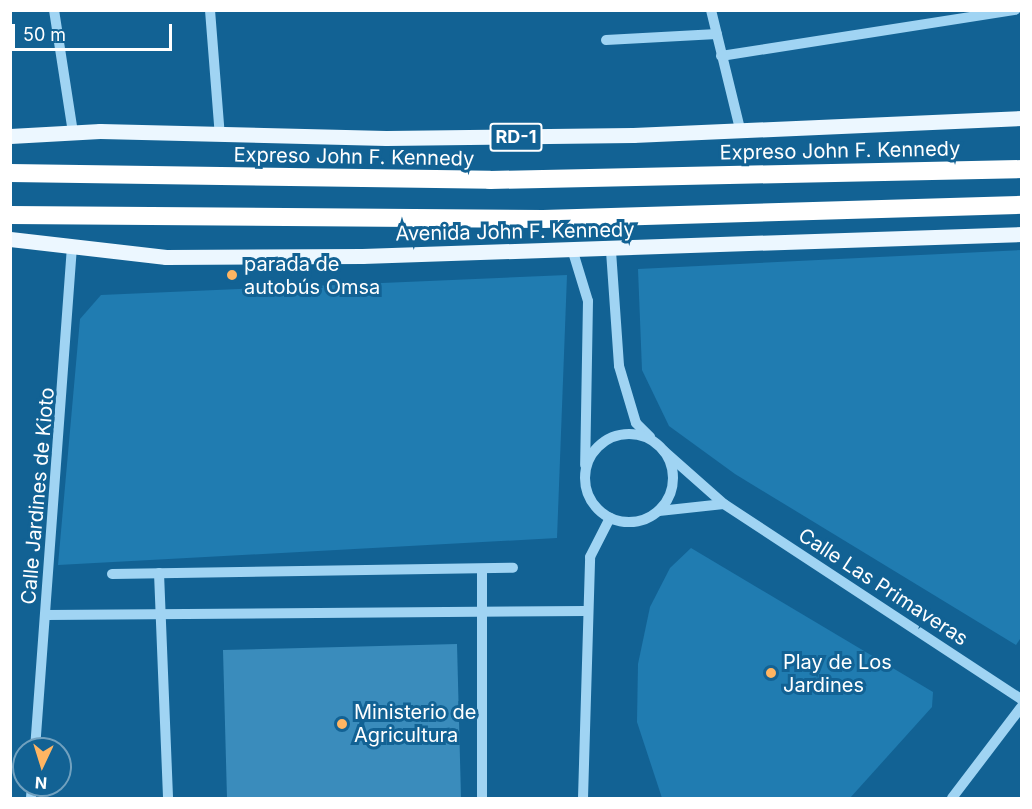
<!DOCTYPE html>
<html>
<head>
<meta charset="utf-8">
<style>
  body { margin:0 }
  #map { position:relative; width:1032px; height:809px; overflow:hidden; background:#126294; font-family:Inter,sans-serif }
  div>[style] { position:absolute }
  .green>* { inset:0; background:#207cb1 }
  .building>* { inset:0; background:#3a8cbc }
  .minor>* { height:10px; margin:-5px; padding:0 5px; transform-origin:5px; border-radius:5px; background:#a0d4f3 }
  .minor>.ring { margin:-5px; padding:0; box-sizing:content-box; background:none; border:10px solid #a0d4f3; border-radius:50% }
  .major>* { height:15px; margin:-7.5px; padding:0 7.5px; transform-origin:7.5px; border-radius:7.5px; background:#ecf7ff }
  .highway>* { height:18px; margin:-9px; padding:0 9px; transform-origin:9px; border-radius:9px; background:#fff }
  .dots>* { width:16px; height:16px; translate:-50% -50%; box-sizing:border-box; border:3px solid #126294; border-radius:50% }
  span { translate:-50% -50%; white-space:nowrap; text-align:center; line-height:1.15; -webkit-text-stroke:6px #126294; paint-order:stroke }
  .shield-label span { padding:2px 4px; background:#126294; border:2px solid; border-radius:4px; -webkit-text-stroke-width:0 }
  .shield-label { font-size:18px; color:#fff; font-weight:700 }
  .street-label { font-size:20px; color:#fff }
  .poi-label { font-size:20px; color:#fff }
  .left { translate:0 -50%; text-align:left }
  .frame { position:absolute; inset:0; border:12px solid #fff; pointer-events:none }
  .north { position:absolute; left:12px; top:737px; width:60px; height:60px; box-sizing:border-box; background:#126294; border:2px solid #71a1bf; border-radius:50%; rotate:184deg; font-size:16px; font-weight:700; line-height:24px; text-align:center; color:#fff }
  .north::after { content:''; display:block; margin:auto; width:21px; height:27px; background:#ffb562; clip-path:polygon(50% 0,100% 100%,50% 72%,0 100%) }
  .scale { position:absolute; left:12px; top:24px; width:160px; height:27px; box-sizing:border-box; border:3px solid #fff; border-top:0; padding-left:8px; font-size:18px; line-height:21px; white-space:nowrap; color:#fff; -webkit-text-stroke:4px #126294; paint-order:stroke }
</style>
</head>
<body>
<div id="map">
  <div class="green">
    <div style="clip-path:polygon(1021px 250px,1022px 636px,1016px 645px,735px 474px,669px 426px,642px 370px,638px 269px)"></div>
    <div style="clip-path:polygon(567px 275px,557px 538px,58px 565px,80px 319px,101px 295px)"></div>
    <div style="clip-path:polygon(691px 548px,933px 692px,932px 707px,850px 798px,662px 798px,637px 722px,638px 664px,650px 607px,670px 568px)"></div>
  </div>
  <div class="building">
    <div style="clip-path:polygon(457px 644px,461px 798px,227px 798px,223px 650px)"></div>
  </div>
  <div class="minor">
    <div style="left:54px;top:10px;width:124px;rotate:81.2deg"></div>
    <div style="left:210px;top:10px;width:126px;rotate:85.5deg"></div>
    <div style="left:711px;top:10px;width:122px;rotate:76.3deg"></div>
    <div style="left:606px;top:40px;width:111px;rotate:-3.1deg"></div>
    <div style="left:721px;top:56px;width:298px;rotate:-8.9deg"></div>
    <div style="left:611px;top:251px;width:115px;rotate:86deg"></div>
    <div style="left:619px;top:366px;width:59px;rotate:73.4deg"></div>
    <div style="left:636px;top:423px;width:20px;rotate:45deg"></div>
    <div style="left:573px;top:252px;width:51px;rotate:73deg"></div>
    <div style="left:588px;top:301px;width:164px;rotate:91deg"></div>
    <div class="ring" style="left:585px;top:434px;width:78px;height:78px"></div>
    <div style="left:664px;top:451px;width:80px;rotate:41.5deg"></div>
    <div style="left:724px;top:504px;width:357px;rotate:33.3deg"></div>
    <div style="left:659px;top:511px;width:65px;rotate:-6.1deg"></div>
    <div style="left:482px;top:569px;width:229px;rotate:90deg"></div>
    <div style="left:159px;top:573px;width:225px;rotate:87.7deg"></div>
    <div style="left:112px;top:574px;width:401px;rotate:-0.9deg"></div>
    <div style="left:46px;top:615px;width:540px;rotate:-0.42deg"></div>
    <div style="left:35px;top:749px;width:504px;rotate:-85.79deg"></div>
    <div style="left:31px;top:798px;width:13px;rotate:-86deg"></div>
    <div style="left:583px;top:798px;width:241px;rotate:-88.3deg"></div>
    <div style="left:590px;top:557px;width:44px;rotate:-62.9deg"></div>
    <div style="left:952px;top:798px;width:116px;rotate:-52.7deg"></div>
  </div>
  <div class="major">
    <div style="left:10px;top:136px;width:90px;rotate:-3.2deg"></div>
    <div style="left:100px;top:131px;width:286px;rotate:1.4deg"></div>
    <div style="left:386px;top:138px;width:247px;rotate:-0.7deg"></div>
    <div style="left:633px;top:135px;width:389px;rotate:-2.5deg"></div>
    <div style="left:10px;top:239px;width:157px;rotate:6.6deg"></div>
    <div style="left:166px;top:257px;width:196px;rotate:-0.3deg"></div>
    <div style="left:362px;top:256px;width:660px;rotate:-1.91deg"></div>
  </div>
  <div class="highway">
    <div style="left:10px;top:173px;width:480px;rotate:0.8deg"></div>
    <div style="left:490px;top:180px;width:532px;rotate:-1.18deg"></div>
    <div style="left:10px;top:215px;width:533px;rotate:0.43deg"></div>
    <div style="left:543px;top:219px;width:479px;rotate:-1.7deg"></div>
  </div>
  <div class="dots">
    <div style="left:232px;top:275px;background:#ffb562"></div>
    <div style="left:771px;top:673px;background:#ffb562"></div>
    <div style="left:342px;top:724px;background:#ffb562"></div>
  </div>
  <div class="shield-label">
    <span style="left:516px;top:137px">RD-1</span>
  </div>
  <div class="street-label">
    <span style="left:840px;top:151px;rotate:-1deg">Expreso John F. Kennedy</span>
    <span style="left:354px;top:157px;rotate:1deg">Expreso John F. Kennedy</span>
    <span style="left:515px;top:232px;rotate:-1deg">Avenida John F. Kennedy</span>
    <span style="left:38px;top:496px;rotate:-85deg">Calle Jardines de Kioto</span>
    <span style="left:883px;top:587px;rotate:33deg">Calle Las Primaveras</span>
  </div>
  <div class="poi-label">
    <span class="left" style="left:244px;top:276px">parada de<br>autobús Omsa</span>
    <span class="left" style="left:783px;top:674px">Play de Los<br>Jardines</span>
    <span class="left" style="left:354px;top:724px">Ministerio de<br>Agricultura</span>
  </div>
  <div class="frame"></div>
  <div class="north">N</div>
  <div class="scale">50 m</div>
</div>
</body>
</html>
